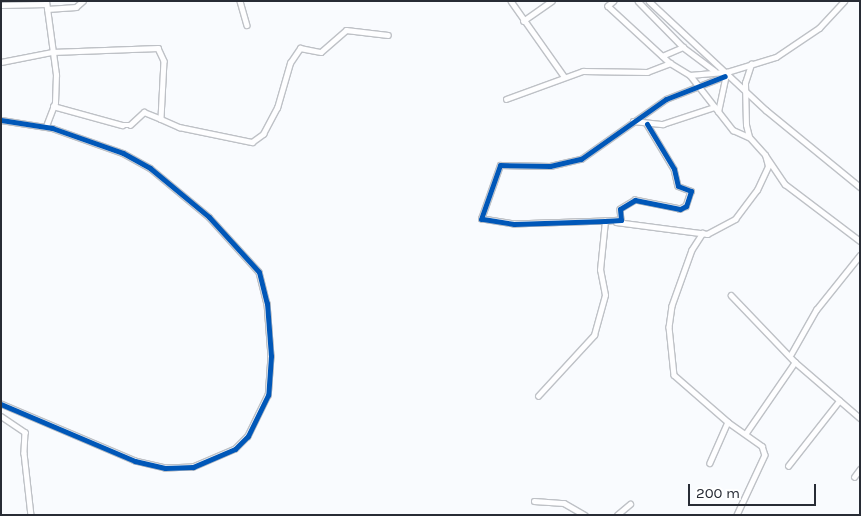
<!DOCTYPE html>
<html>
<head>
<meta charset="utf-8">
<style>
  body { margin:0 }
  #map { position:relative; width:861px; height:516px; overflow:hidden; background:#f9fbfe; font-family:Karla,sans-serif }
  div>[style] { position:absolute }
  .roads { filter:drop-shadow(1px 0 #bec1c6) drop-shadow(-1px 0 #bec1c6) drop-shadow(0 1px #bec1c6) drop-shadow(0 -1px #bec1c6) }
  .minor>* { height:4.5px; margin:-2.25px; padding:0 2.25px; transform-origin:2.25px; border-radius:2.25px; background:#fefeff }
  .cycleway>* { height:5px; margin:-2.5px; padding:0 2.5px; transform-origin:2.5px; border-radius:2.5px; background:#0057b8 }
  span { translate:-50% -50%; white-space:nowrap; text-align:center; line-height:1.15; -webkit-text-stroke:4px #fff; paint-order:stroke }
  .frame { position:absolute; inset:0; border:2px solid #282c35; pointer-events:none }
  .scale { position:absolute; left:688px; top:484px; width:128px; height:22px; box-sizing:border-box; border:2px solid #282c35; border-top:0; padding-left:6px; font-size:15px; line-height:18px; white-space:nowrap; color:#282c35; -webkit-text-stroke:4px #fff; paint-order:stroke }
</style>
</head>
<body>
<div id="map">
  <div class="roads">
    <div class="minor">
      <div style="left:240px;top:1px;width:25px;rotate:74deg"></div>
      <div style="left:511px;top:1px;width:92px;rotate:54.8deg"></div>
      <div style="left:614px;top:1px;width:8px;rotate:140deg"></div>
      <div style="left:608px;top:6px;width:84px;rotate:42.6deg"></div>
      <div style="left:670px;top:63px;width:23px;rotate:31deg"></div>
      <div style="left:690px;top:75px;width:70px;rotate:52deg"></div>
      <div style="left:733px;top:130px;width:17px;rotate:24deg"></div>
      <div style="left:638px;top:1px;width:64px;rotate:45.6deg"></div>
      <div style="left:683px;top:47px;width:40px;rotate:37deg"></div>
      <div style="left:649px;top:1px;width:160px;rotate:43deg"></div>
      <div style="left:766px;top:110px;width:122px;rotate:39.3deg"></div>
      <div style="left:1px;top:5px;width:45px;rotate:-1.3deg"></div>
      <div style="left:47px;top:9px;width:29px;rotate:-4deg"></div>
      <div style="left:76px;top:7px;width:9px;rotate:-41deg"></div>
      <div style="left:523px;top:21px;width:35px;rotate:-35deg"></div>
      <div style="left:662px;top:56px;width:23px;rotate:-23deg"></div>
      <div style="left:1px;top:62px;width:52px;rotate:-11.1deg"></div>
      <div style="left:52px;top:52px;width:106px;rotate:-2.2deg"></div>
      <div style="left:158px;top:48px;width:14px;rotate:65deg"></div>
      <div style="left:164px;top:61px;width:58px;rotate:93deg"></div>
      <div style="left:161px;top:119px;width:20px;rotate:24deg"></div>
      <div style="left:179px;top:127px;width:75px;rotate:11.6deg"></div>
      <div style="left:252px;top:142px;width:14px;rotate:-36deg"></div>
      <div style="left:263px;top:134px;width:30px;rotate:-62deg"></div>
      <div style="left:277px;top:108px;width:47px;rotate:-73.9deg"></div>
      <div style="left:290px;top:63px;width:18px;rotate:-56deg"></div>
      <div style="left:300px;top:48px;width:21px;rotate:11deg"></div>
      <div style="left:321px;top:52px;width:33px;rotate:-41deg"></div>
      <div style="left:346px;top:30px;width:42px;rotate:6.8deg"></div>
      <div style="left:690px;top:75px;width:37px;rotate:-5deg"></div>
      <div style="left:727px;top:72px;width:51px;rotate:-17deg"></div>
      <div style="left:776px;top:57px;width:52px;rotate:-34deg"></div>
      <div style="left:819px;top:28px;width:37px;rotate:-47deg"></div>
      <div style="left:506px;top:99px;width:82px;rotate:-20deg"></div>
      <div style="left:583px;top:71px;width:64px;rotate:0.9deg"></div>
      <div style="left:647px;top:72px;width:25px;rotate:-21deg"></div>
      <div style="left:53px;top:106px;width:72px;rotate:15.4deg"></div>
      <div style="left:122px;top:125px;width:8px"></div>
      <div style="left:130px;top:125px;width:19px;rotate:-43deg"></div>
      <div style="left:144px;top:112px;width:18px;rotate:22deg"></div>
      <div style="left:718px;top:112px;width:39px;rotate:-78deg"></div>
      <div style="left:1px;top:120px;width:52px;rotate:8.9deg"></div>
      <div style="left:52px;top:128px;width:75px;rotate:19.4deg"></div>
      <div style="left:123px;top:153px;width:31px;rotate:29deg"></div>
      <div style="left:150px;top:168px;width:77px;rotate:39.7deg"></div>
      <div style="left:209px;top:217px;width:74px;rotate:47.7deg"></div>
      <div style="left:259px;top:272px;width:32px;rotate:76deg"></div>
      <div style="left:267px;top:303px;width:53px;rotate:85.7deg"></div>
      <div style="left:271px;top:356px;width:39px;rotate:94deg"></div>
      <div style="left:268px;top:395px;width:46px;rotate:116deg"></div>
      <div style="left:248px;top:436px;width:18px;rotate:135deg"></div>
      <div style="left:235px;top:449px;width:46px;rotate:156.8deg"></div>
      <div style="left:193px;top:467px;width:28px;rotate:178deg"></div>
      <div style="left:165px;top:468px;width:31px;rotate:-167deg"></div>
      <div style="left:135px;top:461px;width:146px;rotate:-157deg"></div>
      <div style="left:633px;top:121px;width:30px;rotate:6deg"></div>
      <div style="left:663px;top:124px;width:54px;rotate:-18.4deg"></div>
      <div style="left:647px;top:124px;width:52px;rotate:59deg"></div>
      <div style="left:674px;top:169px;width:17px;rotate:77deg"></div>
      <div style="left:678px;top:186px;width:14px;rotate:21deg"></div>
      <div style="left:691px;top:191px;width:16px;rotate:108deg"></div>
      <div style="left:686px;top:206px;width:7px;rotate:153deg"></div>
      <div style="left:680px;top:209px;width:46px;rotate:-168.7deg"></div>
      <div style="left:635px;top:200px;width:17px;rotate:149deg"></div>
      <div style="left:620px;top:209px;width:11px;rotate:85deg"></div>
      <div style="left:621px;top:220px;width:16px;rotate:176deg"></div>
      <div style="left:605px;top:221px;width:91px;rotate:178.1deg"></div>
      <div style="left:514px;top:224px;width:33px;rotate:-171deg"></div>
      <div style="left:481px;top:219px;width:57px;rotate:-70.6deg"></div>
      <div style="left:500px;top:165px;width:50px;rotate:1.1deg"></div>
      <div style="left:550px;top:166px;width:32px;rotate:-13deg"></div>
      <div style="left:581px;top:159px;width:104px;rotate:-35.2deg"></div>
      <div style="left:666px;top:99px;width:63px;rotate:-21.3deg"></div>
      <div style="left:46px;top:126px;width:25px;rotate:-69deg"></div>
      <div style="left:55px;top:103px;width:28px;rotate:-88deg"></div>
      <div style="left:56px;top:75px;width:75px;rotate:-97.7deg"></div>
      <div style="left:766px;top:156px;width:34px;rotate:56deg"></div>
      <div style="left:785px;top:184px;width:94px;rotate:37.2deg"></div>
      <div style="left:616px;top:222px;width:92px;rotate:7.5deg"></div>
      <div style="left:707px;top:234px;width:32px;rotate:-28deg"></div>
      <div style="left:735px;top:219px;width:36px;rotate:-53deg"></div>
      <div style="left:757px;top:190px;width:26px;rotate:-65deg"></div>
      <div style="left:768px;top:166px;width:11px;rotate:-105deg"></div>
      <div style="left:765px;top:155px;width:24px;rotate:-132deg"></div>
      <div style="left:749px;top:137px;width:12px;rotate:-104deg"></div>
      <div style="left:746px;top:125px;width:42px;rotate:-91.4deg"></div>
      <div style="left:745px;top:83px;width:20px;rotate:-72deg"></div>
      <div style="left:703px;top:233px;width:20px;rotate:123deg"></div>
      <div style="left:692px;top:250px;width:59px;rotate:109.7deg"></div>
      <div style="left:672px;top:306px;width:21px;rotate:98deg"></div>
      <div style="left:669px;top:327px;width:48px;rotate:84.1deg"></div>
      <div style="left:674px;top:375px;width:72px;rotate:41deg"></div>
      <div style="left:728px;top:422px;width:45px;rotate:113.7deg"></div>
      <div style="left:731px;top:295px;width:93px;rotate:46.3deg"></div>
      <div style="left:795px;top:362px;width:86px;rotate:40.7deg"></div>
      <div style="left:791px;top:354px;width:51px;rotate:-60.4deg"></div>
      <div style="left:816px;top:310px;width:70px;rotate:-51.3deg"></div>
      <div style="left:538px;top:396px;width:83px;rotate:-47.4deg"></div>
      <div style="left:594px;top:335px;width:41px;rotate:-74.6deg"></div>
      <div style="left:605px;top:295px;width:25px;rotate:-101deg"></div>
      <div style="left:600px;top:270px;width:49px;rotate:-84.2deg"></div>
      <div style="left:1px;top:416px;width:29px;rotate:34deg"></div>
      <div style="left:25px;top:432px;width:21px;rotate:93deg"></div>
      <div style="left:24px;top:453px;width:62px;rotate:83.6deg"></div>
      <div style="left:728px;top:422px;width:42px;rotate:35.2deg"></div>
      <div style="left:762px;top:446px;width:9px;rotate:72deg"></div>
      <div style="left:765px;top:455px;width:66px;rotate:115deg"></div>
      <div style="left:746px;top:433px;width:86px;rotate:-55.4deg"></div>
      <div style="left:788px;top:466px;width:83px;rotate:-51.9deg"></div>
      <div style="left:854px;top:477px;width:10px;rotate:-53deg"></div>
      <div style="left:534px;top:501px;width:30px;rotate:4deg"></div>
      <div style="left:564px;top:503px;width:24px;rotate:30deg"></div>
      <div style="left:617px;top:515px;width:17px;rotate:-40deg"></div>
    </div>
  </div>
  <div class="cycleway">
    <div style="left:1px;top:120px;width:52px;rotate:8.9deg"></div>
    <div style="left:52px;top:128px;width:75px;rotate:19.4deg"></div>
    <div style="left:123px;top:153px;width:31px;rotate:29deg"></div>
    <div style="left:150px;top:168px;width:77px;rotate:39.7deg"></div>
    <div style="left:209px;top:217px;width:74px;rotate:47.7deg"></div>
    <div style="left:259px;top:272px;width:32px;rotate:76deg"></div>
    <div style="left:267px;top:303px;width:53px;rotate:85.7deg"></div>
    <div style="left:271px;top:356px;width:39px;rotate:94deg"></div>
    <div style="left:268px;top:395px;width:46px;rotate:116deg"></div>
    <div style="left:248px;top:436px;width:18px;rotate:135deg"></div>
    <div style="left:235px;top:449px;width:46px;rotate:156.8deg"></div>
    <div style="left:193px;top:467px;width:28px;rotate:178deg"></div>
    <div style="left:165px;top:468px;width:31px;rotate:-167deg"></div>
    <div style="left:135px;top:461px;width:146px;rotate:-157deg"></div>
    <div style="left:647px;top:124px;width:52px;rotate:59deg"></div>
    <div style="left:674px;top:169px;width:17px;rotate:77deg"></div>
    <div style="left:678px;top:186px;width:14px;rotate:21deg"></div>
    <div style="left:691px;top:191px;width:16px;rotate:108deg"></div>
    <div style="left:686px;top:206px;width:7px;rotate:153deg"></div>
    <div style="left:680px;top:209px;width:46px;rotate:-168.7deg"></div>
    <div style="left:635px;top:200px;width:17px;rotate:149deg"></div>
    <div style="left:620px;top:209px;width:11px;rotate:85deg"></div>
    <div style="left:621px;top:220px;width:16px;rotate:176deg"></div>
    <div style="left:605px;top:221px;width:91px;rotate:178.1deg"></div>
    <div style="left:514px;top:224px;width:33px;rotate:-171deg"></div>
    <div style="left:481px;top:219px;width:57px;rotate:-70.6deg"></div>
    <div style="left:500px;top:165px;width:50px;rotate:1.1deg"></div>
    <div style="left:550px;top:166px;width:32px;rotate:-13deg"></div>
    <div style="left:581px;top:159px;width:104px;rotate:-35.2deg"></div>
    <div style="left:666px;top:99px;width:63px;rotate:-21.3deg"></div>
  </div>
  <div class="frame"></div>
  <div class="scale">200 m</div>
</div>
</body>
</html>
